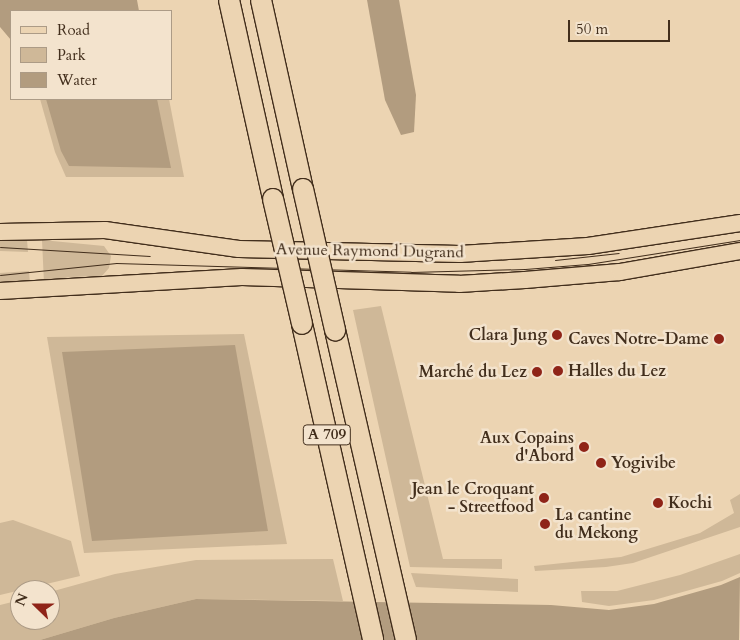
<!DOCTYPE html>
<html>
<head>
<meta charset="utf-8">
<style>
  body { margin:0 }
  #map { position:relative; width:740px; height:640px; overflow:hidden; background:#ecd4b2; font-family:Cardo,serif }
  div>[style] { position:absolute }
  .green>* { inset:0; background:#cfb898 }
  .water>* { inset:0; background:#b29c7f }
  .roads { filter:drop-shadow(1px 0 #422e1c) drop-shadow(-1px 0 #422e1c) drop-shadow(0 1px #422e1c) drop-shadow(0 -1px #422e1c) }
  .primary>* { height:16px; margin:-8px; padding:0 8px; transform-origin:8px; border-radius:8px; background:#ecd4b2 }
  .motorway>* { height:20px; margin:-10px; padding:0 10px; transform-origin:10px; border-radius:10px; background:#ecd4b2 }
  .tram>* { height:1px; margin:-0.5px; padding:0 0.5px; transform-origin:0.5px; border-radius:0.5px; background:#422e1c }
  .bridges { filter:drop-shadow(1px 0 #422e1c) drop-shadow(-1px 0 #422e1c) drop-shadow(0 1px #422e1c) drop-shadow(0 -1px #422e1c) }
  .motorway-bridge>* { height:20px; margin:-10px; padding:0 10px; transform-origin:10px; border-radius:10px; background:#ecd4b2 }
  .dots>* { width:14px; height:14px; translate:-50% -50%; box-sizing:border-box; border:2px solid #f3e3cd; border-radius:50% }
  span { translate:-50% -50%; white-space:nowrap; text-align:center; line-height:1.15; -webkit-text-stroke:5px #f3e3cd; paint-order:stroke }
  .shield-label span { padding:1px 4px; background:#f3e3cd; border:1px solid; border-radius:4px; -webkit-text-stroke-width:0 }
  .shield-label { font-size:15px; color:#422e1c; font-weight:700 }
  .street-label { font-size:16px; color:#422e1c }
  .poi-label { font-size:16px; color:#422e1c; font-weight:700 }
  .right { translate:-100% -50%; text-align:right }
  .left { translate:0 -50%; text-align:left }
  .legend { position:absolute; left:10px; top:10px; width:162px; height:90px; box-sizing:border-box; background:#f3e3cd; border:1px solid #ac9b86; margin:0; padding:6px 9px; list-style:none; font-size:15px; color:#422e1c }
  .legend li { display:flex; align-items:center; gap:10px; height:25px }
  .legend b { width:25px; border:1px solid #ac9b86 }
  .north { position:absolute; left:10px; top:580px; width:50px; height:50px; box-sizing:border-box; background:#f3e3cd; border:1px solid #ac9b86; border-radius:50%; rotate:292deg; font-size:14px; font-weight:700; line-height:20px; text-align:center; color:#422e1c }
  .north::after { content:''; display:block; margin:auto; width:18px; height:22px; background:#8f2418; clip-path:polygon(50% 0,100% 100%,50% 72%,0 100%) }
  .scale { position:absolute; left:568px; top:20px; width:102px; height:22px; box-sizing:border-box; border:2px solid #422e1c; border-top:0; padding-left:6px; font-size:15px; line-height:18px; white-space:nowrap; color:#422e1c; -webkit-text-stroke:4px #f3e3cd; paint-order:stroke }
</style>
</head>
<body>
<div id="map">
  <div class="green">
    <div style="clip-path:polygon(40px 99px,169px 99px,184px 177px,66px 177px,55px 152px)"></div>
    <div style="clip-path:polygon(27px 240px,28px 252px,0 251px,0 241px)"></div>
    <div style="clip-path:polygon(42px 240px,104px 246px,111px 256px,109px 268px,102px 276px,69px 277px,44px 283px)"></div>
    <div style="clip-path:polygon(29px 271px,30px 284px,0 285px,0 273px)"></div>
    <div style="clip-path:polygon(381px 306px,443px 559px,502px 559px,502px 569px,410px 567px,353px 310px)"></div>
    <div style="clip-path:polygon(244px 334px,287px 544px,84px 553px,47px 337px)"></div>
    <div style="clip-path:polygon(740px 494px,740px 527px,633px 563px,606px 567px,535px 571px,534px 566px,621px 557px,700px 533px,734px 513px,730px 500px)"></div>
    <div style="clip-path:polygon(13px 520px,71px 541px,80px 576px,0 595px,0 523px)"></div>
    <div style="clip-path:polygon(740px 554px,740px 573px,722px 581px,654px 600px,609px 606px,582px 602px,581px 591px,617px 591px,680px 575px)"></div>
    <div style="clip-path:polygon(333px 559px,343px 601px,196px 599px,114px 618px,40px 640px,0 640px,0 605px,20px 600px,20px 620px,50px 620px,50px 592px,115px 574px,196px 560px)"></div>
    <div style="clip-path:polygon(411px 573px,518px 579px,518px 592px,416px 587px)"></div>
  </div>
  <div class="water">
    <div style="clip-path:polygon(0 0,137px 0,139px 11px,11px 11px,11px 40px,0 27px)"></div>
    <div style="clip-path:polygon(367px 0,399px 0,416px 95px,414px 132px,401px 135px,385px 100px)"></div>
    <div style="clip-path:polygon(46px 99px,157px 99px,171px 168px,69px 166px,61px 151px)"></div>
    <div style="clip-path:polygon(235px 345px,268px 531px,92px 541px,62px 352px)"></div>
    <div style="clip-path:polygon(740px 577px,739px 640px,40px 640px,114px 618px,196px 599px,551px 605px,609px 610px,654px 604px,721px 585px)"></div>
  </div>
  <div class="roads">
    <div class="primary">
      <div style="left:0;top:232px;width:105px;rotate:-1.1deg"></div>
      <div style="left:105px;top:230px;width:135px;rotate:8.1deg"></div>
      <div style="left:239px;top:249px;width:221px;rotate:1.3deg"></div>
      <div style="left:460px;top:254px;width:128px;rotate:-3.6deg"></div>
      <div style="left:588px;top:246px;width:154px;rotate:-8.6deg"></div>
      <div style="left:0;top:291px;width:242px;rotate:-3.3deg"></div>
      <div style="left:242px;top:277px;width:217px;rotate:1.8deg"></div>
      <div style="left:459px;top:284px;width:66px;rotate:-3.5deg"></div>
      <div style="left:525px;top:280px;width:95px;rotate:-4.8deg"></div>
      <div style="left:620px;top:272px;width:122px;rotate:-9.9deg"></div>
    </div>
    <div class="motorway">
      <div style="left:229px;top:0;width:204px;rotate:77.5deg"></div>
      <div style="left:261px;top:0;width:194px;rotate:77.5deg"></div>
      <div style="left:302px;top:324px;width:324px;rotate:77.3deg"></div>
      <div style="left:335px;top:330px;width:318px;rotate:77.1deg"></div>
    </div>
  </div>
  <div class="tram">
    <div style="left:0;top:247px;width:150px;rotate:3.4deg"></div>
    <div style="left:555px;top:260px;width:64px;rotate:-6.2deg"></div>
    <div style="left:0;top:275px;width:117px;rotate:-5.9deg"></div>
    <div style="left:116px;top:263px;width:295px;rotate:1.7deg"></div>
    <div style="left:411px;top:272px;width:114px;rotate:-1.5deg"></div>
    <div style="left:525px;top:269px;width:63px;rotate:-4.5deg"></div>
    <div style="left:588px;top:264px;width:154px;rotate:-9deg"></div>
  </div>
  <div class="bridges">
    <div class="motorway-bridge">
      <div style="left:303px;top:189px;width:145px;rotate:77.2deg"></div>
      <div style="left:273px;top:199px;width:128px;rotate:76.9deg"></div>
    </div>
  </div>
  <div class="dots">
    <div style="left:557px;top:335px;background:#8f2418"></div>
    <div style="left:719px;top:339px;background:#8f2418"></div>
    <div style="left:558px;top:371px;background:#8f2418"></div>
    <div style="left:537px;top:372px;background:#8f2418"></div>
    <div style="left:584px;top:447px;background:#8f2418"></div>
    <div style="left:601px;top:463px;background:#8f2418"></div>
    <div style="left:544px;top:498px;background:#8f2418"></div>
    <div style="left:658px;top:503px;background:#8f2418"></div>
    <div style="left:545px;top:524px;background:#8f2418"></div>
  </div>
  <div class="shield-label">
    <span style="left:327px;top:435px">A 709</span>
  </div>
  <div class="street-label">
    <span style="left:370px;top:251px;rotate:1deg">Avenue Raymond Dugrand</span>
  </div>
  <div class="poi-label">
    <span class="right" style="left:547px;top:335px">Clara Jung</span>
    <span class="right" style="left:709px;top:339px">Caves Notre-Dame</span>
    <span class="left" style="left:568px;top:371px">Halles du Lez</span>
    <span class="right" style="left:527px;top:372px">Marché du Lez</span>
    <span class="right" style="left:574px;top:447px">Aux Copains<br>d'Abord</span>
    <span class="left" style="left:611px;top:463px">Yogivibe</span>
    <span class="right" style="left:534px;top:498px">Jean le Croquant<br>- Streetfood</span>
    <span class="left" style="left:668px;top:503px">Kochi</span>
    <span class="left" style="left:555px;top:524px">La cantine<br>du Mekong</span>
  </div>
  <ul class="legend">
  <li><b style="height:6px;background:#ecd4b2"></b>Road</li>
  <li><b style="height:14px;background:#cfb898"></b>Park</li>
  <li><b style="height:14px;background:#b29c7f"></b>Water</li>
  </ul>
  <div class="north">N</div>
  <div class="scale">50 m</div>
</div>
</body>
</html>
